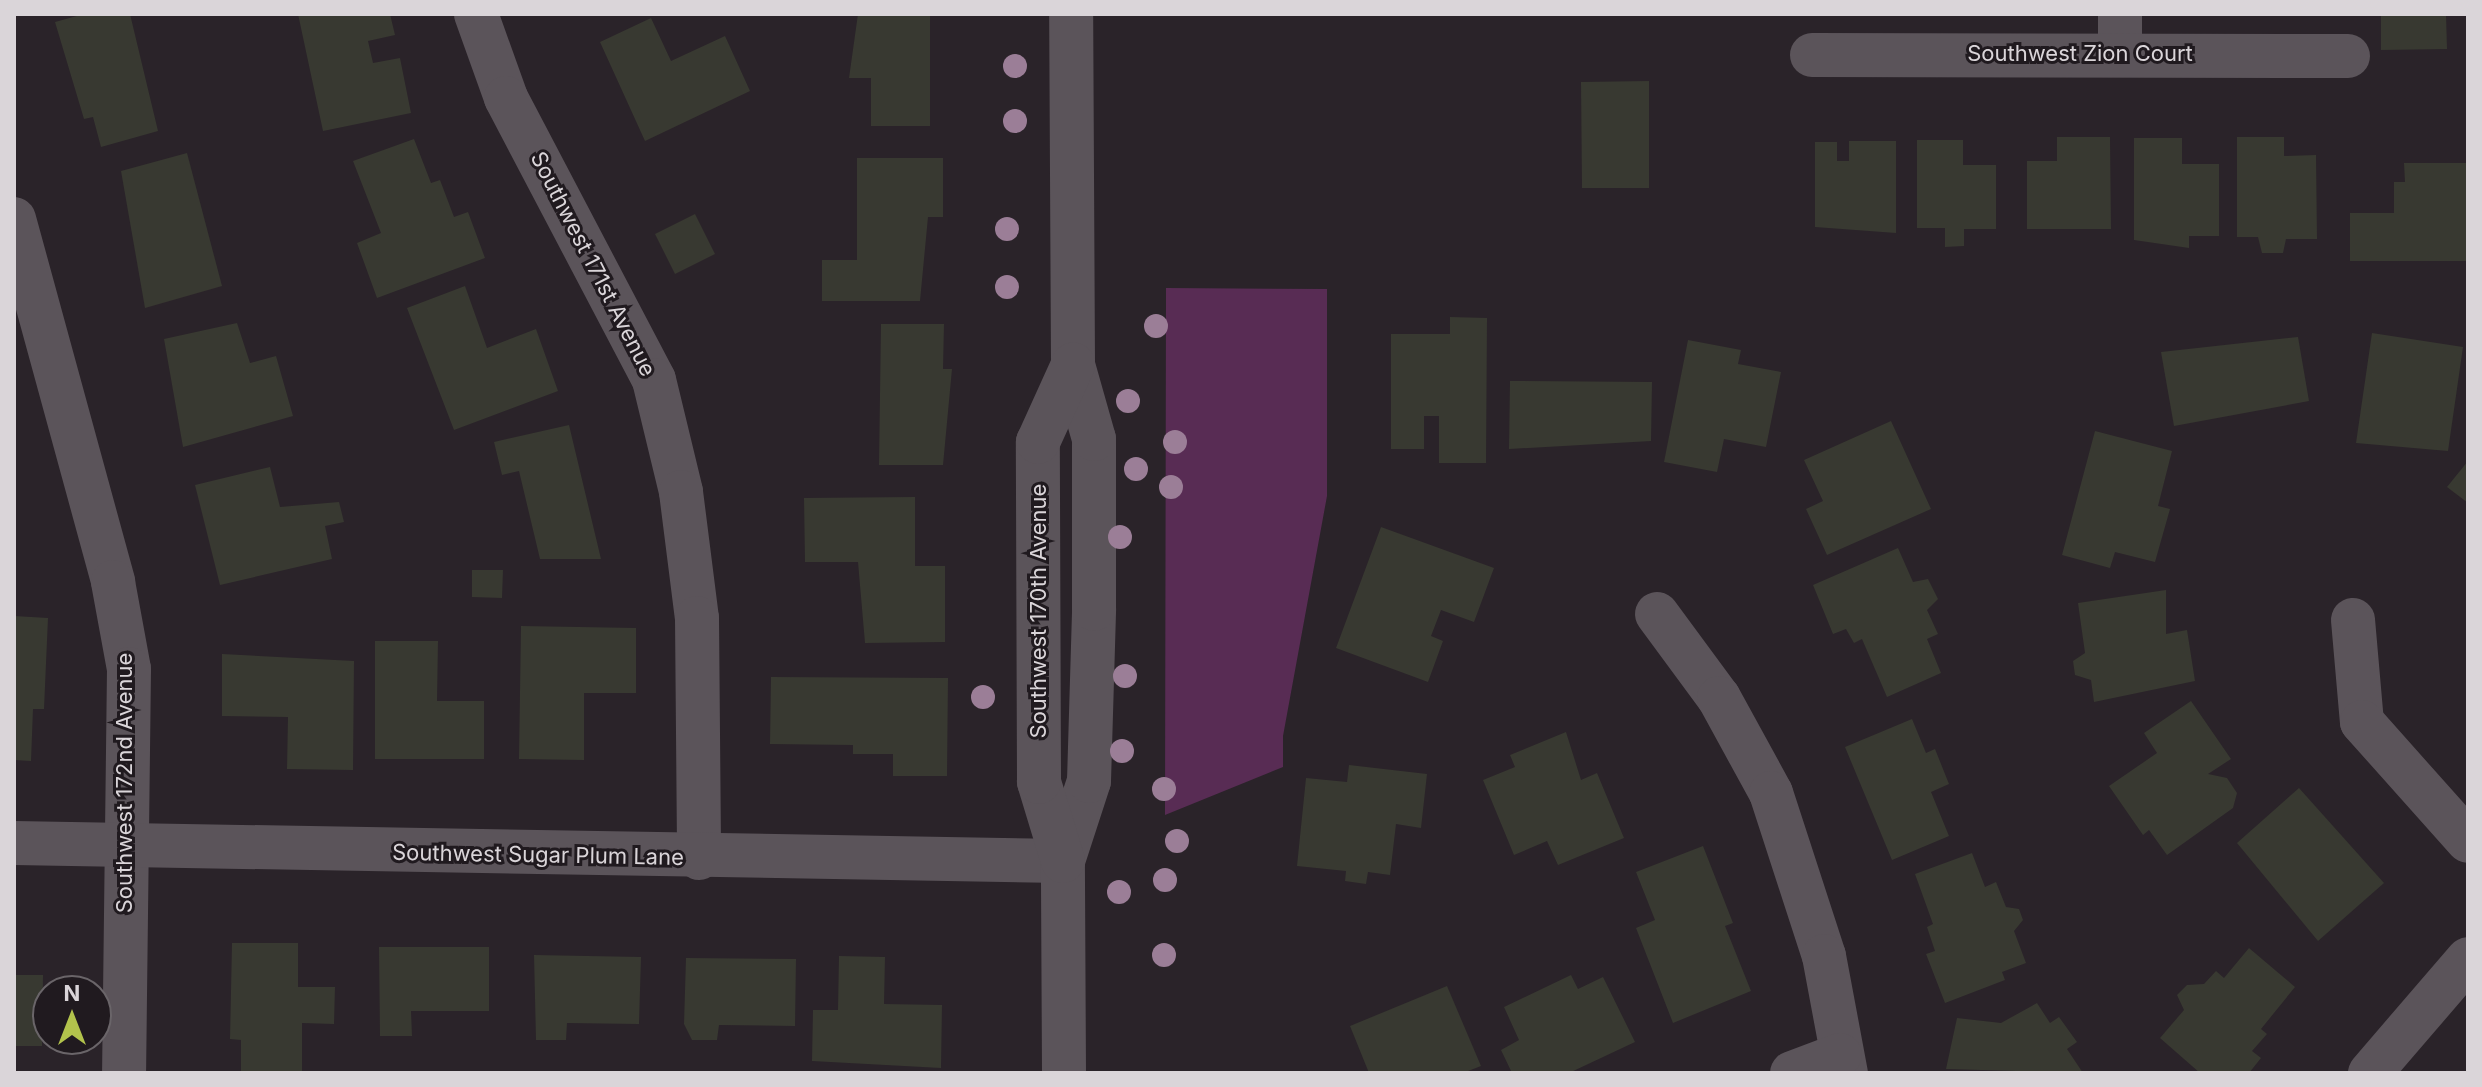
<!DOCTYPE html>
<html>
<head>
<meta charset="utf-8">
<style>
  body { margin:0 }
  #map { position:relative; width:2482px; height:1087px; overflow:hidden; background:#2a2329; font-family:Inter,sans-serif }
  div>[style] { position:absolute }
  .green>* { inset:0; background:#582c54 }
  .building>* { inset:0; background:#383931 }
  .minor>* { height:44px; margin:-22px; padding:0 22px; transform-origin:22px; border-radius:22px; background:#5b545a }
  .secondary>* { height:44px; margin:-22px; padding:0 22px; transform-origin:22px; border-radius:22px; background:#5b545a }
  .trees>* { width:24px; height:24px; margin:-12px; border-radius:50%; background:#9b7e97 }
  span { translate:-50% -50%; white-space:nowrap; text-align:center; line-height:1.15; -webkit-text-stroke:6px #201a1f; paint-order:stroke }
  .street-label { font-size:22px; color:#dad5d9 }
  .frame { position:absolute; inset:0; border:16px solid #dad5d9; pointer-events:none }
  .north { position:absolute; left:32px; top:975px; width:80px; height:80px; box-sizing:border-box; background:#201a1f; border:2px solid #6a6569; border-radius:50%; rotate:0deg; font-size:22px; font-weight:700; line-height:32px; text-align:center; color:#dad5d9 }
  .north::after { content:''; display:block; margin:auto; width:28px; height:36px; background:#b2c34c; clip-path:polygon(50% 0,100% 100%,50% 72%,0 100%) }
</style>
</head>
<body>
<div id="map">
  <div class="green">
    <div style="clip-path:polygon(1166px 288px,1327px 289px,1327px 496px,1283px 736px,1283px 767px,1165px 815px)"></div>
  </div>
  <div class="building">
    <div style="clip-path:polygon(84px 14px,130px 14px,158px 131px,101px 147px,93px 117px,84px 119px,55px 22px)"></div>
    <div style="clip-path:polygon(298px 14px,390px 14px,395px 35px,368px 41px,373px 63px,400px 58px,411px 113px,323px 131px)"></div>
    <div style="clip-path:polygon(858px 14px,930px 14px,930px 126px,871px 126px,871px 78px,849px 78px)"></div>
    <div style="clip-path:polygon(2381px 14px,2446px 14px,2447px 49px,2381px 50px)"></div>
    <div style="clip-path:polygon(651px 18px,671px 61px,725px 36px,750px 91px,645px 141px,600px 42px)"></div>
    <div style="clip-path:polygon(1649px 81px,1649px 188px,1582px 188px,1581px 82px)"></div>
    <div style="clip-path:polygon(2057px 137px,2110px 137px,2111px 229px,2027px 229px,2027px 161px,2057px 161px)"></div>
    <div style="clip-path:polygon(2237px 137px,2284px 137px,2284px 156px,2316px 155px,2317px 239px,2286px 239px,2283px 253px,2262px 253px,2258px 237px,2237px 237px)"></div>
    <div style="clip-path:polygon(2134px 138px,2182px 138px,2182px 164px,2219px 164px,2219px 236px,2189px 236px,2189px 248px,2134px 240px)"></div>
    <div style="clip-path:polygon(414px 139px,431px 183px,440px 180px,454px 217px,468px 212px,485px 258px,377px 298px,357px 243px,381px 233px,353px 161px)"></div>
    <div style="clip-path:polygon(1917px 140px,1963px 140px,1963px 165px,1996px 165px,1996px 229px,1964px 229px,1964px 246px,1945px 247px,1945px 228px,1917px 228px)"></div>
    <div style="clip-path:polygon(1849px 141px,1896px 141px,1896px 233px,1815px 227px,1815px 142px,1837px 142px,1837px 161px,1849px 161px)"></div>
    <div style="clip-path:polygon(187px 153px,222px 286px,145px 308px,121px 171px)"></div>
    <div style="clip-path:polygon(857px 158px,943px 158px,943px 217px,928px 217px,920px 301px,822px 301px,822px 260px,857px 260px)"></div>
    <div style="clip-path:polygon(2404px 163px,2468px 163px,2468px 261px,2350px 261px,2350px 213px,2394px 213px,2394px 182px,2405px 182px)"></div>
    <div style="clip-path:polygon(695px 214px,715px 254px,675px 274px,655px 234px)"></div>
    <div style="clip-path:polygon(465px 286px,487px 348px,536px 329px,558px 391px,454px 430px,407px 308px)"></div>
    <div style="clip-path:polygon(1450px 317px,1487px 318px,1486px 463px,1439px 463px,1439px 416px,1424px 416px,1424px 449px,1391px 449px,1391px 334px,1450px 334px)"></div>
    <div style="clip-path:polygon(237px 323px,250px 363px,276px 356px,293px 416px,183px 447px,164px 339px)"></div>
    <div style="clip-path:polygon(881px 324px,944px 324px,943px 369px,952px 369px,943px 465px,879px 465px)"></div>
    <div style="clip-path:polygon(2372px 333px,2463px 347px,2448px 451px,2356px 443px)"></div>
    <div style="clip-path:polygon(2298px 337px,2309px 401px,2174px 426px,2161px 352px)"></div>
    <div style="clip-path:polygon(1688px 340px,1741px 350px,1738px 364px,1781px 372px,1766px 447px,1724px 439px,1717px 472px,1664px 462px)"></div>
    <div style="clip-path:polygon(1510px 381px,1652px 382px,1651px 441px,1509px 449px)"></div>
    <div style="clip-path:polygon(1891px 421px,1931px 509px,1827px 555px,1806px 509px,1823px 501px,1804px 460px)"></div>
    <div style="clip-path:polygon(569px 425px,601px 559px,540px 559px,519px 471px,502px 475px,494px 442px)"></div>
    <div style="clip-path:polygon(2095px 431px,2172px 451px,2158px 506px,2170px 509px,2155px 562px,2115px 552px,2110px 568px,2062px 555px)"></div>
    <div style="clip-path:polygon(2468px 461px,2468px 503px,2447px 487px)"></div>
    <div style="clip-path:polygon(270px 467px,280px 507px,339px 502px,344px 522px,325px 526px,332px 559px,220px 585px,195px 485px)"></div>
    <div style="clip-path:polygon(915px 497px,915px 566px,945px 566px,945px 642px,865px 643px,858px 562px,805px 562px,804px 498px)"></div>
    <div style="clip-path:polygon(1381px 527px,1494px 568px,1474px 622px,1441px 610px,1431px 636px,1443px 641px,1428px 682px,1336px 648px)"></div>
    <div style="clip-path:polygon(1898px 548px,1913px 582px,1928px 579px,1938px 599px,1927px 610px,1938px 634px,1927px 639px,1941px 673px,1887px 697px,1862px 639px,1854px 643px,1846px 629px,1833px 634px,1813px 585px)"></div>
    <div style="clip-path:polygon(472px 570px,503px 570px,502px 598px,472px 597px)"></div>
    <div style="clip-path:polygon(2166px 590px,2166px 634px,2187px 630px,2195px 681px,2094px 702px,2091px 680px,2075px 675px,2073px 661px,2085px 653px,2078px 603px)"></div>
    <div style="clip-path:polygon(14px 616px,48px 618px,44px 709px,33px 709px,31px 761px,14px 760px)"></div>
    <div style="clip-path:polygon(521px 626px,636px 628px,636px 693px,584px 693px,584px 760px,519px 759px)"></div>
    <div style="clip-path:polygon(375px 641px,438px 641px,437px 701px,484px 701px,484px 759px,375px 759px)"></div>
    <div style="clip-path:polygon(222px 654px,354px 661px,353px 770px,287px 769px,288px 717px,222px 716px)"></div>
    <div style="clip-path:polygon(771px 677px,948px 678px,947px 776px,893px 776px,893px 754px,853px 754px,853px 745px,770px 744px)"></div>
    <div style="clip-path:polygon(2191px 701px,2231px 759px,2208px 774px,2227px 778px,2237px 793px,2233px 808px,2167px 855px,2149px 830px,2143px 835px,2109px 786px,2157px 753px,2144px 733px)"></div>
    <div style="clip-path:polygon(1912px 719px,1926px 753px,1935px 749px,1949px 784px,1931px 792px,1949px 836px,1892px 860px,1845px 747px)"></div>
    <div style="clip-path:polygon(1566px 732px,1581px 780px,1597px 773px,1624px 838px,1558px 865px,1547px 841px,1514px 855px,1483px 780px,1515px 767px,1510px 755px)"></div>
    <div style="clip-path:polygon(1349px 765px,1427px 774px,1421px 828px,1396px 824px,1390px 875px,1368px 872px,1366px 884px,1345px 881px,1346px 871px,1297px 866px,1306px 778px,1347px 782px)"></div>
    <div style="clip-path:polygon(2299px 788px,2384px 883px,2318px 941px,2237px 843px)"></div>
    <div style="clip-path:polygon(1703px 846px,1733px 923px,1725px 926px,1751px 991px,1673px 1023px,1636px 928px,1655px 920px,1636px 872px)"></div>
    <div style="clip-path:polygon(1972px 853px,1985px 887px,1996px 882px,2006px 907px,2019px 909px,2023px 920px,2014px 931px,2026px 963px,2002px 972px,2005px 980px,1945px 1003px,1926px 954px,1935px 951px,1927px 927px,1933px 924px,1915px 874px)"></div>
    <div style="clip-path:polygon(232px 943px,298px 943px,298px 987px,335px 987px,334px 1024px,302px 1023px,302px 1073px,241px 1073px,241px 1040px,230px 1039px)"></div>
    <div style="clip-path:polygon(379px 947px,489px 947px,489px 1011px,411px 1011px,412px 1036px,380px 1036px)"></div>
    <div style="clip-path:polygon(2249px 948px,2295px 987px,2261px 1029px,2267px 1034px,2252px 1051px,2261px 1058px,2249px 1073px,2200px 1073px,2160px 1038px,2184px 1010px,2177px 995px,2187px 985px,2204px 984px,2216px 971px,2224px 978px)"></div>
    <div style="clip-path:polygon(534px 955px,641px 957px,639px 1024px,567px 1023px,566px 1040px,536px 1040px)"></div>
    <div style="clip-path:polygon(839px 956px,885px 957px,884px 1004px,942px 1005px,941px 1068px,812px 1061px,813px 1010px,838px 1010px)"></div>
    <div style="clip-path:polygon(686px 958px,796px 959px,795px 1026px,719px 1025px,717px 1040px,692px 1040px,684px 1024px)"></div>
    <div style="clip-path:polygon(14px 975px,43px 975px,42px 1046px,14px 1046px)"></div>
    <div style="clip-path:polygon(1571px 975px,1578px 989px,1603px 977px,1635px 1042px,1569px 1073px,1512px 1073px,1501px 1050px,1519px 1040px,1504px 1007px)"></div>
    <div style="clip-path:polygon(1447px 986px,1481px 1066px,1463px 1073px,1369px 1073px,1350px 1026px)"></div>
    <div style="clip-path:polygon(2037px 1003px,2050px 1023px,2059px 1017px,2077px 1042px,2067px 1049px,2083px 1073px,1946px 1069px,1957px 1018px,2001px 1023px)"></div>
  </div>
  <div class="minor">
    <div style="left:476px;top:14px;width:89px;rotate:70.3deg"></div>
    <div style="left:506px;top:98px;width:318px;rotate:62.3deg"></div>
    <div style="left:654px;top:380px;width:115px;rotate:76.4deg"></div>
    <div style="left:681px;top:492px;width:127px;rotate:82.8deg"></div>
    <div style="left:697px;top:618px;width:240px;rotate:89.5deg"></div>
    <div style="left:2120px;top:14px;width:40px;rotate:90deg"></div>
    <div style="left:1812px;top:55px;width:536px;rotate:0.11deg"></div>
    <div style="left:14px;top:219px;width:376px;rotate:74.7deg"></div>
    <div style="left:113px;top:582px;width:88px;rotate:79.6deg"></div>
    <div style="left:129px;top:669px;width:404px;rotate:90.7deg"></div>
    <div style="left:1657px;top:614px;width:104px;rotate:53.6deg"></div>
    <div style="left:1719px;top:698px;width:108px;rotate:61.3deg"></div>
    <div style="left:1771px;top:793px;width:171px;rotate:72deg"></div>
    <div style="left:1824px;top:956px;width:119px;rotate:79.4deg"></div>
    <div style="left:2353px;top:620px;width:102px;rotate:85deg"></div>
    <div style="left:2362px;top:722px;width:159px;rotate:48.3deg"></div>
    <div style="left:14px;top:843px;width:1049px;rotate:0.98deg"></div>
    <div style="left:1792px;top:1073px;width:51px;rotate:-20.6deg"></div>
    <div style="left:2370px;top:1073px;width:150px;rotate:-49.3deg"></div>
  </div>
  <div class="secondary">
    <div style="left:1063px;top:861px;width:84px;rotate:-72deg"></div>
    <div style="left:1089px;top:781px;width:172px;rotate:-88.3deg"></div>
    <div style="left:1094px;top:609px;width:170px;rotate:-90deg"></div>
    <div style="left:1094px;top:439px;width:77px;rotate:-105.8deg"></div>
    <div style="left:1073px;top:365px;width:351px;rotate:-90.3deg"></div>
    <div style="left:1064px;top:1073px;width:212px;rotate:-90.3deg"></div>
    <div style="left:1063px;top:861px;width:83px;rotate:-106.9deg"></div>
    <div style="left:1039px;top:782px;width:340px;rotate:-90.2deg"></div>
    <div style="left:1038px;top:442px;width:85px;rotate:-65.6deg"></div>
  </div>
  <div class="trees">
    <div style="left:1015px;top:66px"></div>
    <div style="left:1015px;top:121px"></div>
    <div style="left:1007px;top:229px"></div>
    <div style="left:1007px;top:287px"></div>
    <div style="left:1156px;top:326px"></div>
    <div style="left:1128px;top:401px"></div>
    <div style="left:1175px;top:442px"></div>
    <div style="left:1136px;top:469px"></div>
    <div style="left:1171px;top:487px"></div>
    <div style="left:1120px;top:537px"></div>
    <div style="left:1125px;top:676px"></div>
    <div style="left:983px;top:697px"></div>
    <div style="left:1122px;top:751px"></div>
    <div style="left:1164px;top:789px"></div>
    <div style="left:1177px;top:841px"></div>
    <div style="left:1165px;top:880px"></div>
    <div style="left:1119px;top:892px"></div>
    <div style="left:1164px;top:955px"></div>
  </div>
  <div class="street-label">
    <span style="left:2080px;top:54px">Southwest Zion Court</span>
    <span style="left:593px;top:264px;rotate:63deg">Southwest 171st Avenue</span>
    <span style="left:1039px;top:611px;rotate:-90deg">Southwest 170th Avenue</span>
    <span style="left:125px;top:783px;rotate:-90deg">Southwest 172nd Avenue</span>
    <span style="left:538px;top:855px;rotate:1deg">Southwest Sugar Plum Lane</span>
  </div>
  <div class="frame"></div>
  <div class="north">N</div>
</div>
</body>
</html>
